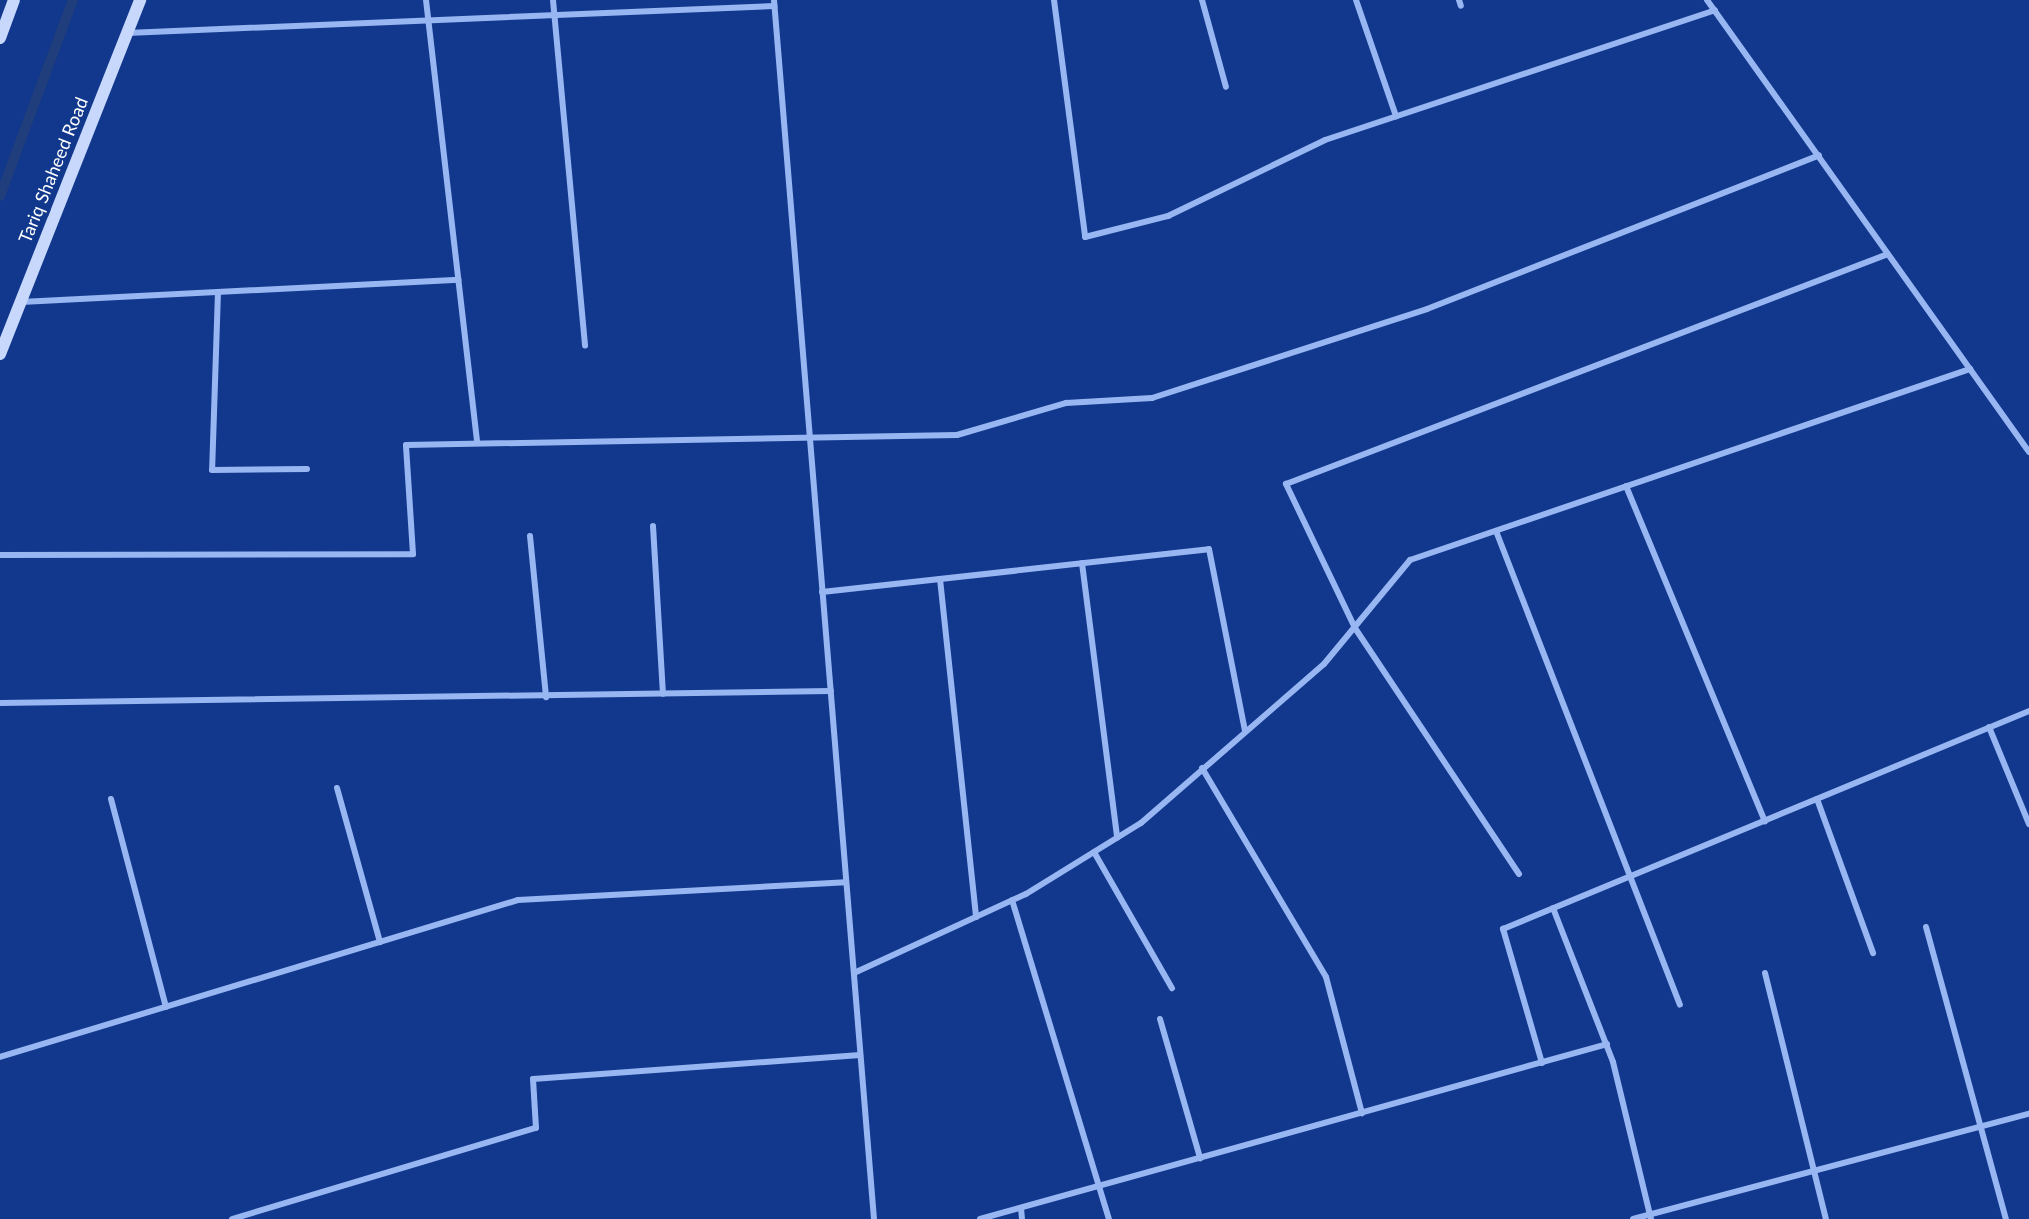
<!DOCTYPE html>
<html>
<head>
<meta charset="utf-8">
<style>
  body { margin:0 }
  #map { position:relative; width:2029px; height:1219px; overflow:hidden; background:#11388c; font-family:Lato,sans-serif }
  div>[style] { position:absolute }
  .stream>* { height:10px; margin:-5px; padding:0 5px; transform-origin:5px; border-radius:5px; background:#203d7c }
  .street>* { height:6px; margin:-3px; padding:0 3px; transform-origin:3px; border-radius:3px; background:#98b6f2 }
  .secondary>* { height:12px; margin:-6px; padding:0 6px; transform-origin:6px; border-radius:6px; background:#c7d8fc }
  span { translate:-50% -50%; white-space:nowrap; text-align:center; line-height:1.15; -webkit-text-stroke:6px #11388c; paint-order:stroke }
  .street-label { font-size:18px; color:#fff }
</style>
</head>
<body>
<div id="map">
  <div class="stream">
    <div style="left:0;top:196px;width:209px;rotate:-69.6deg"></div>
  </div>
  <div class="street">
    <div style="left:426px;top:0;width:446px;rotate:83.4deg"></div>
    <div style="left:553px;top:0;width:347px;rotate:84.7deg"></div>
    <div style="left:774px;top:0;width:1223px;rotate:85.31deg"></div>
    <div style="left:1054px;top:0;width:239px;rotate:82.5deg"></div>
    <div style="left:1085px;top:237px;width:86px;rotate:-14.2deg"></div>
    <div style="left:1168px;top:216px;width:174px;rotate:-25.8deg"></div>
    <div style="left:1325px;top:140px;width:411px;rotate:-18.4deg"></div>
    <div style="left:1202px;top:0;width:90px;rotate:74.6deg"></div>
    <div style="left:1356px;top:0;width:123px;rotate:71deg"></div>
    <div style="left:1459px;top:0;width:6px;rotate:72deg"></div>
    <div style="left:1707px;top:0;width:555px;rotate:54.53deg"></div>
    <div style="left:127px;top:33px;width:648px;rotate:-2.39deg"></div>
    <div style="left:218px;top:292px;width:178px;rotate:91.9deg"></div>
    <div style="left:212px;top:470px;width:95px;rotate:-0.6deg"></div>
    <div style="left:21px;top:302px;width:438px;rotate:-2.9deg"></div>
    <div style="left:1626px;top:486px;width:363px;rotate:67.5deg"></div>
    <div style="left:653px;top:526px;width:168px;rotate:86.6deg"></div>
    <div style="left:1496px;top:531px;width:508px;rotate:68.78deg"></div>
    <div style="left:530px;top:536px;width:162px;rotate:84.3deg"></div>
    <div style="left:0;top:555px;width:413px;rotate:-0.1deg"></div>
    <div style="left:413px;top:554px;width:109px;rotate:-93.7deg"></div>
    <div style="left:406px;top:445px;width:551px;rotate:-1.04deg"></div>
    <div style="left:957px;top:435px;width:114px;rotate:-16.4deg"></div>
    <div style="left:1066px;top:403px;width:86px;rotate:-3.3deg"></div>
    <div style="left:1152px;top:398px;width:289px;rotate:-17.9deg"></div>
    <div style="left:1427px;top:309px;width:421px;rotate:-21.4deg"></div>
    <div style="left:1082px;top:563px;width:277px;rotate:82.7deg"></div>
    <div style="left:940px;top:579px;width:340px;rotate:83.9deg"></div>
    <div style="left:822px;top:592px;width:389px;rotate:-6.3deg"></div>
    <div style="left:1209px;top:549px;width:185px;rotate:78.8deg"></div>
    <div style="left:0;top:703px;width:831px;rotate:-0.83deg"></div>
    <div style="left:1989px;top:727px;width:105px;rotate:67.6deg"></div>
    <div style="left:1202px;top:768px;width:243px;rotate:59.3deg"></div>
    <div style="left:1326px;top:977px;width:141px;rotate:75.2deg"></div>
    <div style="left:337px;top:788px;width:160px;rotate:74.4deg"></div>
    <div style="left:111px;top:799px;width:215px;rotate:75.2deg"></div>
    <div style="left:1817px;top:799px;width:164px;rotate:70deg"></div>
    <div style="left:1094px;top:852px;width:157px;rotate:60.2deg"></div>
    <div style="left:1519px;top:874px;width:296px;rotate:-123.7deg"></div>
    <div style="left:1355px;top:628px;width:160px;rotate:-115.6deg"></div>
    <div style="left:1286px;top:484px;width:644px;rotate:-20.91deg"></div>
    <div style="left:1012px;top:900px;width:333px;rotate:73.1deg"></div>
    <div style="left:1553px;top:908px;width:165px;rotate:68.7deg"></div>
    <div style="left:1613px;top:1062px;width:162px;rotate:76.4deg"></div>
    <div style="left:1926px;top:927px;width:303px;rotate:74.7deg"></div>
    <div style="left:854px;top:973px;width:189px;rotate:-24.7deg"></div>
    <div style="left:1026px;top:894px;width:135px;rotate:-31.7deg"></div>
    <div style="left:1141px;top:823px;width:242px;rotate:-41deg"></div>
    <div style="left:1324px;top:664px;width:135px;rotate:-50.4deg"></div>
    <div style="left:1410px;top:560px;width:592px;rotate:-18.83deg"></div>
    <div style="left:1765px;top:973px;width:253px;rotate:76.1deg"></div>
    <div style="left:1160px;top:1019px;width:145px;rotate:73.9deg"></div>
    <div style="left:0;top:1057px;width:541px;rotate:-16.86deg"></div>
    <div style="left:518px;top:900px;width:328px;rotate:-3.1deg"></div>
    <div style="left:1542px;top:1063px;width:140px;rotate:-106.2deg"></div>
    <div style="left:1503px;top:929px;width:569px;rotate:-22.51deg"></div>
    <div style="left:1021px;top:1208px;width:11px;rotate:85deg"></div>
    <div style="left:232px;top:1219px;width:317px;rotate:-16.7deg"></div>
    <div style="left:536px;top:1128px;width:49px;rotate:-93.5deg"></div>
    <div style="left:533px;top:1079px;width:328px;rotate:-4.2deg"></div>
    <div style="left:980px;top:1219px;width:651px;rotate:-15.59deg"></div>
    <div style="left:1633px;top:1219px;width:410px;rotate:-14.9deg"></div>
  </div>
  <div class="secondary">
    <div style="left:0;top:38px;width:40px;rotate:-69.8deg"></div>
    <div style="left:0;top:354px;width:381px;rotate:-68.4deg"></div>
  </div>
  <div class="street-label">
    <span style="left:53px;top:170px;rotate:-68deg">Tariq Shaheed Road</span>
  </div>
</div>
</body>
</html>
